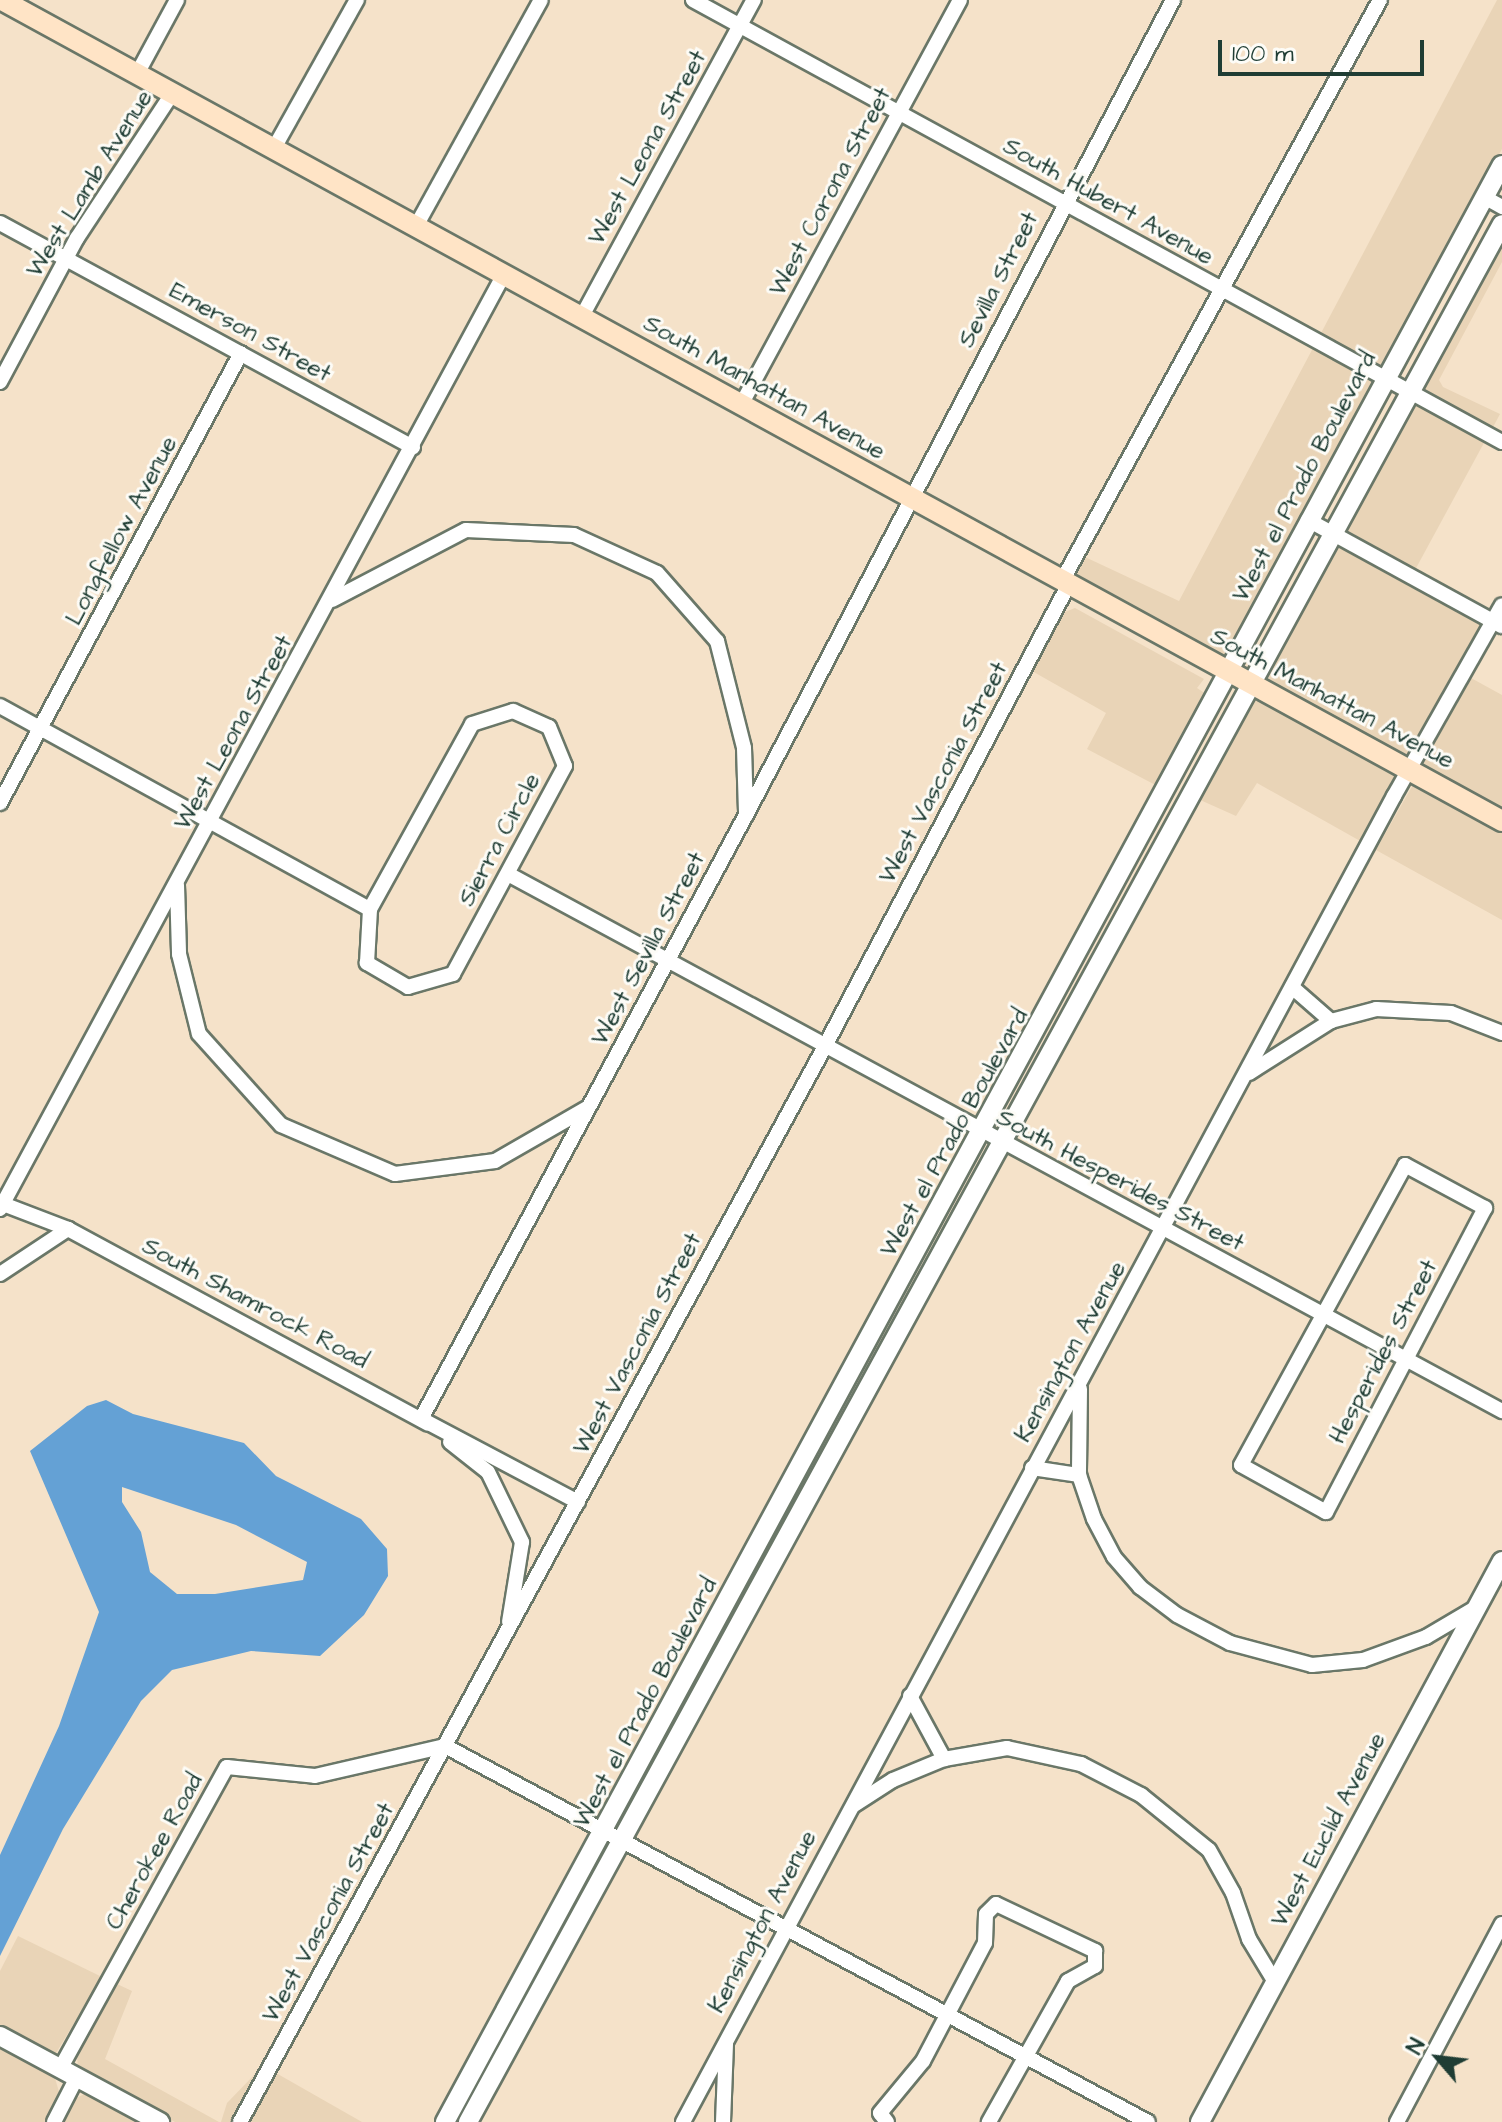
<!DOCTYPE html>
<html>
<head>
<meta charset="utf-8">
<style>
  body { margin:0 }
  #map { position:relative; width:1502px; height:2122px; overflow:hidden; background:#f5e2c9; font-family:"Architects Daughter",sans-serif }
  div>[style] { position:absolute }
  .built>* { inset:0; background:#e9d4b7 }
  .water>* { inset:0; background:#64a1d5 }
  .roads { filter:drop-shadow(2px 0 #6a7768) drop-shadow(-2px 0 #6a7768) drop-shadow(0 2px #6a7768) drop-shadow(0 -2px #6a7768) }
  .minor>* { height:14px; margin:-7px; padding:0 7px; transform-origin:7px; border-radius:7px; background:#fff }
  .tertiary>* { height:18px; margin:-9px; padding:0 9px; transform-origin:9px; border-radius:9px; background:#fff }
  .secondary>* { height:20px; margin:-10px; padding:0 10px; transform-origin:10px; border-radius:10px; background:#ffe4c6 }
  span { translate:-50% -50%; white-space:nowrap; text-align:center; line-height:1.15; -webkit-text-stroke:6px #fdfcf7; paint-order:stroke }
  .street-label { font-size:24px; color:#1f3d34 }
  .north { position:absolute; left:1398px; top:2018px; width:80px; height:80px; -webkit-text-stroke:6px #fdfcf7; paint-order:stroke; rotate:298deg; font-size:22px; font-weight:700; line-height:32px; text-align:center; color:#1f3d34 }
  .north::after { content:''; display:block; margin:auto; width:28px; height:36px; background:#1f3d34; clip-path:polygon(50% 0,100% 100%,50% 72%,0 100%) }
  .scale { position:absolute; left:1218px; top:40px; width:206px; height:36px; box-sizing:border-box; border:4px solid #1f3d34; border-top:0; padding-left:10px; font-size:24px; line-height:28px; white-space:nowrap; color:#1f3d34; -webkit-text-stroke:6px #fdfcf7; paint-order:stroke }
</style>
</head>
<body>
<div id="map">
  <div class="built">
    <div style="clip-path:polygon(1497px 0,1502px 0,1502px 149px,1382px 369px,1320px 335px)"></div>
    <div style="clip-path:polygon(1502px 240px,1502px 262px,1439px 380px,1443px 387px,1500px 414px,1492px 429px,1418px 388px)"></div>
    <div style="clip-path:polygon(1313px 348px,1375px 381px,1224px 663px,1073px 578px,1085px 557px,1179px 601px)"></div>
    <div style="clip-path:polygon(1411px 401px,1485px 441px,1415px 570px,1342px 530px)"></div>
    <div style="clip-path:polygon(1335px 543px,1483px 624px,1407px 761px,1262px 683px)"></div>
    <div style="clip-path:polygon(1075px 608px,1204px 679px,1197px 688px,1206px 694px,1172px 757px,1172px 770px,1163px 789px,1087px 749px,1106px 713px,1032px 671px,1065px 612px)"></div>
    <div style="clip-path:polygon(1471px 678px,1502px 695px,1502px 813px,1421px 768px)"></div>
    <div style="clip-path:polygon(1255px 696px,1401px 773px,1362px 842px,1257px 783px,1236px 816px,1198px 799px)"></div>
    <div style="clip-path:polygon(1415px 781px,1502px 829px,1502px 920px,1376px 850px)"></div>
    <div style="clip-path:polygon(18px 1936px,102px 1977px,56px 2053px,0 2028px,0 1971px)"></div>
    <div style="clip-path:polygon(117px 1984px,132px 1991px,105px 2059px,219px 2122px,175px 2122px,78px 2070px,77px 2055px)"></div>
    <div style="clip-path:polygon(0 2049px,54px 2075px,60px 2095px,45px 2122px,0 2122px)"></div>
    <div style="clip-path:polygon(260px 2069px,231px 2122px,221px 2122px,227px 2103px)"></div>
    <div style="clip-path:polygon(276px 2073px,362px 2122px,249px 2122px)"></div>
    <div style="clip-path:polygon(86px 2093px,141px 2122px,61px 2122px,73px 2100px)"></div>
  </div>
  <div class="water">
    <div style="clip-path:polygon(evenodd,106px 1400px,133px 1414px,244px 1443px,276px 1476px,361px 1519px,387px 1549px,388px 1576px,364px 1615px,320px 1656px,251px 1651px,172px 1670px,141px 1701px,63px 1829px,0 1956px,0 1855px,59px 1726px,99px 1612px,30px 1451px,87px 1406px,106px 1400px,122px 1487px,236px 1525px,307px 1562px,303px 1580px,215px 1594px,177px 1594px,150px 1572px,141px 1532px,122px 1502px,122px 1487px)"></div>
  </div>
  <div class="roads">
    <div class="minor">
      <div style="left:693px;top:0;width:922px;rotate:28.65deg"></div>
      <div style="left:137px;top:74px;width:84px;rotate:-61.6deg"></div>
      <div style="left:273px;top:150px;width:172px;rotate:-60.8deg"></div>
      <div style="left:1484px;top:197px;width:21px;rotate:29deg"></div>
      <div style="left:0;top:223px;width:470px;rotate:28.5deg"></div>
      <div style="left:415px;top:228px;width:260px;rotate:-61.1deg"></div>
      <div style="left:581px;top:318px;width:362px;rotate:-61.5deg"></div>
      <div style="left:0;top:382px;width:163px;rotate:-61.9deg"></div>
      <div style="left:77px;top:238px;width:173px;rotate:-56.6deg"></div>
      <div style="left:741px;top:405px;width:460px;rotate:-61.6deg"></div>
      <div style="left:1308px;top:520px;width:221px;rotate:28.7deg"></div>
      <div style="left:1062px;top:581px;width:662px;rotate:-61.31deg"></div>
      <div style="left:332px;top:600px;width:151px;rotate:-27.6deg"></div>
      <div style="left:466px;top:530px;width:108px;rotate:2.7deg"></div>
      <div style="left:574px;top:535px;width:91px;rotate:24.6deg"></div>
      <div style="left:657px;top:573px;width:91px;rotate:48.6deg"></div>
      <div style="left:717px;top:641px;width:110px;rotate:75.8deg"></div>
      <div style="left:744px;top:748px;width:64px;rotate:88.2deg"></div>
      <div style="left:0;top:706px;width:422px;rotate:28.8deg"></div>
      <div style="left:513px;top:711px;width:39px;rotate:24deg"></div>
      <div style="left:549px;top:727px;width:42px;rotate:67.7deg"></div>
      <div style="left:565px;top:766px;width:236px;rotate:118.3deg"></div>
      <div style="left:453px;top:974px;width:47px;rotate:163.9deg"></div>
      <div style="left:408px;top:987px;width:48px;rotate:-149.7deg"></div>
      <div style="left:367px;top:963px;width:54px;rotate:-86.8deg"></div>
      <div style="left:370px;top:909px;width:211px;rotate:-61.1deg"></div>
      <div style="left:472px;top:724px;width:43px;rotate:-17.6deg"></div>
      <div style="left:0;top:803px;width:510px;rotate:-61.83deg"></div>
      <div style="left:508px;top:874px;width:1130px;rotate:28.38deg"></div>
      <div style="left:177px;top:885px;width:69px;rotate:88.3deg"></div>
      <div style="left:179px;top:954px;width:82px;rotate:76deg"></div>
      <div style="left:199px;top:1034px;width:122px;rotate:48deg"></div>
      <div style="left:281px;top:1125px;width:124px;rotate:23.3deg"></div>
      <div style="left:395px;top:1174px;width:101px;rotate:-7.4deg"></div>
      <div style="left:495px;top:1161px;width:108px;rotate:-29.9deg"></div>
      <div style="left:1292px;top:987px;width:52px;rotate:41.1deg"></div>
      <div style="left:1249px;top:1073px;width:97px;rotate:-32.4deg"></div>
      <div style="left:1331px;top:1021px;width:47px;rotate:-14.9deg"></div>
      <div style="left:1376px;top:1009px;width:75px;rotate:3.1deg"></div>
      <div style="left:1451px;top:1013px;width:55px;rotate:21.4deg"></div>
      <div style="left:1405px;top:1165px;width:91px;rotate:28.3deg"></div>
      <div style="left:1485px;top:1208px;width:343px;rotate:117.6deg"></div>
      <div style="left:1326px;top:1512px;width:97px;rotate:-151.1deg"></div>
      <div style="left:1241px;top:1465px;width:342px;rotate:-61.3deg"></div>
      <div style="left:3px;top:1204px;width:70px;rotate:21deg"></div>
      <div style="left:0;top:1209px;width:1060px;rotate:-61.67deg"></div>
      <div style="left:0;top:1274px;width:82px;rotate:-33.5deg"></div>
      <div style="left:68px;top:1229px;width:409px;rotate:28.4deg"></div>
      <div style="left:1080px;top:1389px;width:86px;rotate:90.7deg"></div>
      <div style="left:1079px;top:1475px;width:46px;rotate:71.2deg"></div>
      <div style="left:1094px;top:1519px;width:43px;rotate:62.2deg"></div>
      <div style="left:1114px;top:1557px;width:40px;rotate:49deg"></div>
      <div style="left:1140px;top:1587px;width:46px;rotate:37.1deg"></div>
      <div style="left:1177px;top:1615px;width:60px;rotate:27.8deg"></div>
      <div style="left:1230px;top:1643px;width:85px;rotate:15deg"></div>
      <div style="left:1312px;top:1665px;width:51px;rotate:-5.6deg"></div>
      <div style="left:1363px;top:1660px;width:67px;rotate:-20.1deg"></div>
      <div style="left:1426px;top:1637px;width:59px;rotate:-30.5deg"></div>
      <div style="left:450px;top:1442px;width:48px;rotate:38.3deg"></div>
      <div style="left:488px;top:1472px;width:78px;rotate:64.1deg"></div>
      <div style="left:522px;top:1542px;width:81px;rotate:99.2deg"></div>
      <div style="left:1032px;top:1468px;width:48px;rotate:8.5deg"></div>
      <div style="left:578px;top:1502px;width:178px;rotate:-152.1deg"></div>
      <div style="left:421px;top:1419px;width:686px;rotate:-61.72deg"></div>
      <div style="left:746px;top:815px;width:920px;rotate:-62.35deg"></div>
      <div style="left:910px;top:1696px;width:72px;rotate:61.6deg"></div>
      <div style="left:854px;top:1805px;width:46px;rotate:-32.7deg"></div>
      <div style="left:893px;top:1780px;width:55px;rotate:-22.4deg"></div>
      <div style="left:944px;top:1759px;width:64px;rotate:-9.9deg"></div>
      <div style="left:1007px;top:1748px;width:76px;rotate:12.2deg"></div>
      <div style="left:1081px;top:1764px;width:68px;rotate:27.3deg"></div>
      <div style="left:1141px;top:1795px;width:87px;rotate:39deg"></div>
      <div style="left:1209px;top:1850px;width:49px;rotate:60.8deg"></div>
      <div style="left:1233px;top:1893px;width:49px;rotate:70.8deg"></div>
      <div style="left:1249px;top:1939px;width:50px;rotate:58.8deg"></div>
      <div style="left:60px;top:2069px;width:345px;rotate:-61.1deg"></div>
      <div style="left:227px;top:1767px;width:88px;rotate:5.8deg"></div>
      <div style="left:315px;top:1776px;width:133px;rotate:-13deg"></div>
      <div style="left:445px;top:1746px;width:797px;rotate:28.14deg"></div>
      <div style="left:54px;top:2122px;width:51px;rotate:-62.9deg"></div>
      <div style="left:240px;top:2122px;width:1223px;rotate:-61.46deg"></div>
      <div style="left:824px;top:1048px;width:525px;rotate:-62.17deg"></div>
      <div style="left:683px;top:2122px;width:1505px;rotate:-61.8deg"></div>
      <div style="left:1394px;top:796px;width:219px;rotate:-60.5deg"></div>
      <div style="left:723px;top:2122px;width:78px;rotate:-87.8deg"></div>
      <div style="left:887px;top:2122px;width:11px;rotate:-128deg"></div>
      <div style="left:880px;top:2113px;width:67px;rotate:-50.4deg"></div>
      <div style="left:923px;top:2061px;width:133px;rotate:-62.3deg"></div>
      <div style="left:985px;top:1943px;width:29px;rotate:-88deg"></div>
      <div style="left:986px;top:1914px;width:14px;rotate:-45deg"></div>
      <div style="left:996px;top:1904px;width:110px;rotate:25.4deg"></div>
      <div style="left:1095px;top:1951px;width:15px;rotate:90deg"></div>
      <div style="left:1095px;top:1966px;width:31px;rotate:151deg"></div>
      <div style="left:1068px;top:1981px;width:162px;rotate:119.3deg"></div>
      <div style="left:1397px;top:2122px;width:224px;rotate:-62.1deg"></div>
    </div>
    <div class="tertiary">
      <div style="left:0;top:2036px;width:182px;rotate:28.3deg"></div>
      <div style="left:445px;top:2122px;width:2224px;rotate:-61.63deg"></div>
      <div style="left:468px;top:2122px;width:2161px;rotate:-61.42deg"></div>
      <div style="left:1200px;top:2122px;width:637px;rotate:-61.71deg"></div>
    </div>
    <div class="secondary">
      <div style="left:2px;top:0;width:1710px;rotate:28.69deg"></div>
    </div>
  </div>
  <div class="street-label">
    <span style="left:648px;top:148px;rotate:-61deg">West Leona Street</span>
    <span style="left:90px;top:184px;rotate:-58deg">West Lamb Avenue</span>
    <span style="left:831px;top:192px;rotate:-62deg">West Corona Street</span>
    <span style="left:1108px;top:202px;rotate:29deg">South Hubert Avenue</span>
    <span style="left:999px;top:280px;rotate:-63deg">Sevilla Street</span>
    <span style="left:250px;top:333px;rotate:29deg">Emerson Street</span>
    <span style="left:764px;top:388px;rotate:29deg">South Manhattan Avenue</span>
    <span style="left:1305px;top:477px;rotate:-62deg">West el Prado Boulevard</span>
    <span style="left:122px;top:531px;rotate:-62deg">Longfellow Avenue</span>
    <span style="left:1332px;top:699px;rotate:28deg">South Manhattan Avenue</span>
    <span style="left:234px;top:733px;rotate:-61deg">West Leona Street</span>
    <span style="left:944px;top:773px;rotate:-62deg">West Vasconia Street</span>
    <span style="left:500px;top:840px;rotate:-62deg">Sierra Circle</span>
    <span style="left:649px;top:949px;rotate:-62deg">West Sevilla Street</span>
    <span style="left:955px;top:1133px;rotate:-61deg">West el Prado Boulevard</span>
    <span style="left:1120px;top:1181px;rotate:28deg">South Hesperides Street</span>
    <span style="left:255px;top:1304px;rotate:28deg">South Shamrock Road</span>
    <span style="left:638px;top:1344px;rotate:-62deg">West Vasconia Street</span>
    <span style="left:1071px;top:1352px;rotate:-61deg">Kensington Avenue</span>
    <span style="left:1384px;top:1352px;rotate:-62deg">Hesperides Street</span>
    <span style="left:646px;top:1703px;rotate:-62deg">West el Prado Boulevard</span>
    <span style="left:1329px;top:1830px;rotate:-62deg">West Euclid Avenue</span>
    <span style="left:155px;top:1852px;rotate:-61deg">Cherokee Road</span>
    <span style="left:329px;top:1913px;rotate:-61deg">West Vasconia Street</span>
    <span style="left:763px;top:1922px;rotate:-62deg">Kensington Avenue</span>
  </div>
  <div class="north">N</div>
  <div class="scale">100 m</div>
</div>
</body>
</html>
